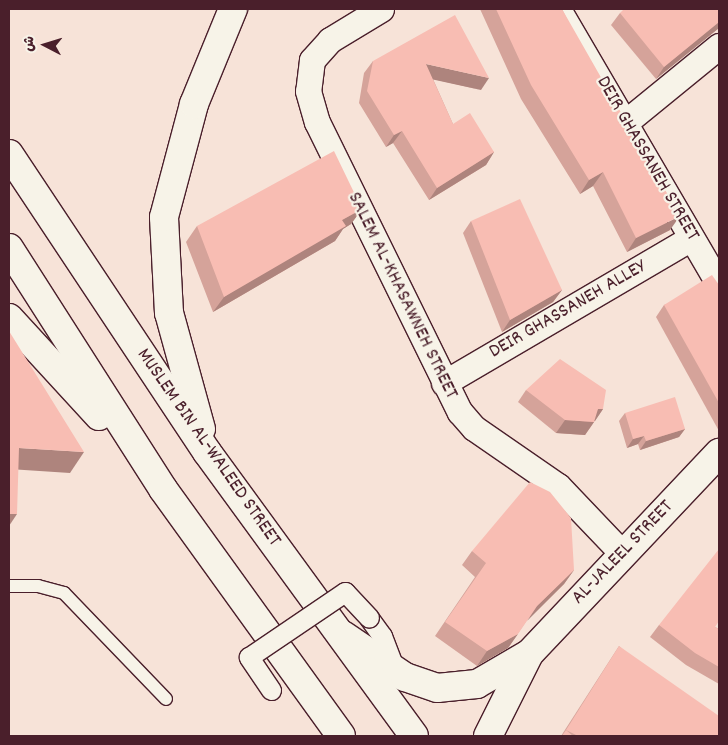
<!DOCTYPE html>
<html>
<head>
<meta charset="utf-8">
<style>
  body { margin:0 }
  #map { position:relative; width:728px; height:745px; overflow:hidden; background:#f7e3d8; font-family:Dekko,"Playpen Sans Arabic",sans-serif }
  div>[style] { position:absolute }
  .roads { filter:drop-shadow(1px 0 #4a1f2b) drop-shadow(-1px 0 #4a1f2b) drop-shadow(0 1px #4a1f2b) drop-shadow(0 -1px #4a1f2b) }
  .service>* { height:12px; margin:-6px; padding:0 6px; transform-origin:6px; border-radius:6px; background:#f7f3e8 }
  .pedestrian>* { height:19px; margin:-9.5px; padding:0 9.5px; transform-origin:9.5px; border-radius:9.5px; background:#f7f3e8 }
  .minor>* { height:25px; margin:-12.5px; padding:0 12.5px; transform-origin:12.5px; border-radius:12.5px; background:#f7f3e8 }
  .tertiary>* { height:28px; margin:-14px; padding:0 14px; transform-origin:14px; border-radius:14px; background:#f7f3e8 }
  .trunk>* { height:28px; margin:-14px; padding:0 14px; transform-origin:14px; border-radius:14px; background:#f7f3e8 }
  .bridges { filter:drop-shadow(1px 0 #4a1f2b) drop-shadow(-1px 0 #4a1f2b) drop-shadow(0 1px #4a1f2b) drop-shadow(0 -1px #4a1f2b) }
  .pedestrian-bridge>* { height:19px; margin:-9.5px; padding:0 9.5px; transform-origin:9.5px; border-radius:9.5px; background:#f7f3e8 }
  .wall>* { inset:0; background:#d5a39a }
  .shaded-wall>* { inset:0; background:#ae847d }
  .building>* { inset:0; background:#f8bdb3 }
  span { translate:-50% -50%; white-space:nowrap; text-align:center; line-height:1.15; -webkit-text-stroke:4.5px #f7f3e8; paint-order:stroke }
  .street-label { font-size:20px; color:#4a1f2b }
  .frame { position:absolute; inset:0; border:10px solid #4a1f2b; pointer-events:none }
  .north { position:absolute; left:20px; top:20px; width:50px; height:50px; -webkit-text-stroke:4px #f7f3e8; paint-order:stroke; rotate:275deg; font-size:14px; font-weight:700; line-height:20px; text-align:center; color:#4a1f2b }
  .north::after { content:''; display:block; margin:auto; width:18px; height:22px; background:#4a1f2b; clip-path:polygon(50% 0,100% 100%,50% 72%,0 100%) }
</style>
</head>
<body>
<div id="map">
  <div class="roads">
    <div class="service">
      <div style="left:9px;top:586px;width:29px"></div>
      <div style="left:38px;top:586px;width:27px;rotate:15deg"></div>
      <div style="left:64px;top:593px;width:147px;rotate:46.1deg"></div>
    </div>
    <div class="pedestrian">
      <div style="left:369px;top:618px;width:22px;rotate:54deg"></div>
      <div style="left:382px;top:636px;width:36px;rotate:69deg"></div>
    </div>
    <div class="minor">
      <div style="left:381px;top:9px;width:60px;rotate:148.7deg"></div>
      <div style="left:330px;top:40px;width:27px;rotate:132deg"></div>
      <div style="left:312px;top:60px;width:31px;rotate:97deg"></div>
      <div style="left:308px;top:91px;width:32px;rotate:74deg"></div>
      <div style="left:317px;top:122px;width:323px;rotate:63.8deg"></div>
      <div style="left:460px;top:412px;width:21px;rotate:49deg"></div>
      <div style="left:474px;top:428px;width:102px;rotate:34.6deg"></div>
      <div style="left:558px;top:486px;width:91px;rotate:46.3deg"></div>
      <div style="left:558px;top:9px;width:320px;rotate:59.7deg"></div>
      <div style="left:627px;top:121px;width:119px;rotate:-39.2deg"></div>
      <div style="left:444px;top:383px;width:286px;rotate:-30.4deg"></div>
    </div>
    <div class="tertiary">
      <div style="left:343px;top:635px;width:75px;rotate:34.1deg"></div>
      <div style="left:405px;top:677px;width:34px;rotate:19deg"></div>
      <div style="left:437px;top:688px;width:40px;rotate:-5.7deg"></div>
      <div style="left:477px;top:684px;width:58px;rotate:-30.1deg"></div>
      <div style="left:488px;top:736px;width:92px;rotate:-63.4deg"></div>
      <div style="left:529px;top:654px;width:277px;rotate:-46.6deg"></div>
    </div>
    <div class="trunk">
      <div style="left:9px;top:154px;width:358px;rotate:56.4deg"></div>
      <div style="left:207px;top:452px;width:351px;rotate:53.9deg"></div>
      <div style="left:9px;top:248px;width:286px;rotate:57.4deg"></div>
      <div style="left:163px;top:489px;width:304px;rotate:54.2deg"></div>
      <div style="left:9px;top:318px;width:133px;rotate:47.4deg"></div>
      <div style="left:201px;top:429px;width:120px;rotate:-105.4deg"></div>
      <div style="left:169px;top:313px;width:96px;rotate:-93deg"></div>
      <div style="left:164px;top:217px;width:117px;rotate:-75.1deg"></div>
      <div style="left:194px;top:104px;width:103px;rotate:-67.7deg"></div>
    </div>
  </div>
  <div class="bridges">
    <div class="pedestrian-bridge">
      <div style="left:271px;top:690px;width:40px;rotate:-124deg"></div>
      <div style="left:249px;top:657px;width:116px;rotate:-34.1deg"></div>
      <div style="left:345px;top:592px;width:35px;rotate:47deg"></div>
    </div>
  </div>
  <div class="wall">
    <div style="clip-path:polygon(480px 9px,562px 9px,670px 230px,627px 252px,593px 186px,580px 194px,521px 99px)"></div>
    <div style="clip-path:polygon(719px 9px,719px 28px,656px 79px,611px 25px,620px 13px)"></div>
    <div style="clip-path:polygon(373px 61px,481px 90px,433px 79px,453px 124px,494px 152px,486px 165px,429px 200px,393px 143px,386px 147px,359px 103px,364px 73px)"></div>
    <div style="clip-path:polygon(362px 209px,351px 224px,343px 229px,335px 241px,213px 312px,186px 242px,197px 226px)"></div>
    <div style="clip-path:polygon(471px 221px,562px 290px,553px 302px,502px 332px,463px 233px)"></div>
    <div style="clip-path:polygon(719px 285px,719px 431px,656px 317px,664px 305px)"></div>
    <div style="clip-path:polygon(526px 390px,603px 409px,585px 435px,556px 433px,518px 402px)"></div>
    <div style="clip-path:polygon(625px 413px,685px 429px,679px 437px,640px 450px,638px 444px,627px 448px,619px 421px)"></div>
    <div style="clip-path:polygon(472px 551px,574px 570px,564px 584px,527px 620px,508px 648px,477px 666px,435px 636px,475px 577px,462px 565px)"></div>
    <div style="clip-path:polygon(659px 625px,715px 627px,719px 629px,719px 684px,686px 665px,650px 637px)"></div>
    <div style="clip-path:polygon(619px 646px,719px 736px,561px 736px)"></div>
  </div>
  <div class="shaded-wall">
    <div style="clip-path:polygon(719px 22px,719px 28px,656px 79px,664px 67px)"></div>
    <div style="clip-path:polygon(426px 64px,489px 78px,481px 90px,417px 76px)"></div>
    <div style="clip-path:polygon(402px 131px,393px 143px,386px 147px,394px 135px)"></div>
    <div style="clip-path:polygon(494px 152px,486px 165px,429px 200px,437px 188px)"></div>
    <div style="clip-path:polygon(603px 172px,593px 186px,580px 194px,589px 180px)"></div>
    <div style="clip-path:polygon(362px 209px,351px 224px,343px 229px,335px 241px,213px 312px,224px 297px,342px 220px)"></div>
    <div style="clip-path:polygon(680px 216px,670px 230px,627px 252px,636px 238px)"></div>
    <div style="clip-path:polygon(562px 290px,553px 302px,502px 332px,510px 320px)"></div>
    <div style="clip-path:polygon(598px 409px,603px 409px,595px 421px,590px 421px)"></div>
    <div style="clip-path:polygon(565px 420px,594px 422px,585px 435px,556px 433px)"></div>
    <div style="clip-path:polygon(685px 429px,679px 437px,640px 450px,646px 441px)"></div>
    <div style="clip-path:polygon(644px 436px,638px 444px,627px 448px,633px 439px)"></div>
    <div style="clip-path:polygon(19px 448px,84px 452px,70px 473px,9px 469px)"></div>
    <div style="clip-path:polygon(9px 514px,17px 514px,9px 526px)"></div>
    <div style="clip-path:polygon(574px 570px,564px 584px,527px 621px,537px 606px)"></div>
    <div style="clip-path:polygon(518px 634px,508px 648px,477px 666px,487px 651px)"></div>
  </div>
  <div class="building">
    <div style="clip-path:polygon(496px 9px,562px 9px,680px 216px,636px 238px,603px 172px,589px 180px,531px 85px)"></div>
    <div style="clip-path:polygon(624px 9px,719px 9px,719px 22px,664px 67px,620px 13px)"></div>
    <div style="clip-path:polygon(455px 15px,489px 78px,426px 64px,453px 124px,470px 113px,494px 152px,437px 188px,402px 131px,394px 135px,367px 91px,373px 61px)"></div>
    <div style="clip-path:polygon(334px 151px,362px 209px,342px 220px,346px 226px,224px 297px,197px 226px)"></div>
    <div style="clip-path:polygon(520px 199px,562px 290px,510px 320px,471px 221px)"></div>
    <div style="clip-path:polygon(712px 275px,719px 285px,719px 403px,664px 305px)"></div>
    <div style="clip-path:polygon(9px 331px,84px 452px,19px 448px,17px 514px,9px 514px)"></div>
    <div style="clip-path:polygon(560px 359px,606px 390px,603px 409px,598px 409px,594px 422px,565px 420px,526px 390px)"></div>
    <div style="clip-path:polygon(675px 397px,685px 429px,646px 441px,644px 436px,633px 439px,625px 413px)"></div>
    <div style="clip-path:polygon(530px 482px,550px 492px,571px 518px,574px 570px,537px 606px,518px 634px,487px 651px,445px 622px,486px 563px,472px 551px)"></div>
    <div style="clip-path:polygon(719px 549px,719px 621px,715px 627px,719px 629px,719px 667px,695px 653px,659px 625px)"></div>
    <div style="clip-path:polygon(619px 646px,719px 716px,719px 736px,578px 736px,566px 730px)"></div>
    <div style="clip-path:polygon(566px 730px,573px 736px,562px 736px)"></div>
  </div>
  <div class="street-label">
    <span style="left:647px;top:159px;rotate:60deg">DEIR GHASSANEH STREET</span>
    <span style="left:402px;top:296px;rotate:64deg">SALEM AL-KHASAWNEH STREET</span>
    <span style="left:568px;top:310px;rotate:-30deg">DEIR GHASSANEH ALLEY</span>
    <span style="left:208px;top:448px;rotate:55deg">MUSLEM BIN AL-WALEED STREET</span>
    <span style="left:623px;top:553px;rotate:-46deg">AL-JALEEL STREET</span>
  </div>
  <div class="frame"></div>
  <div class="north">ش</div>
</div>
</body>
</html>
